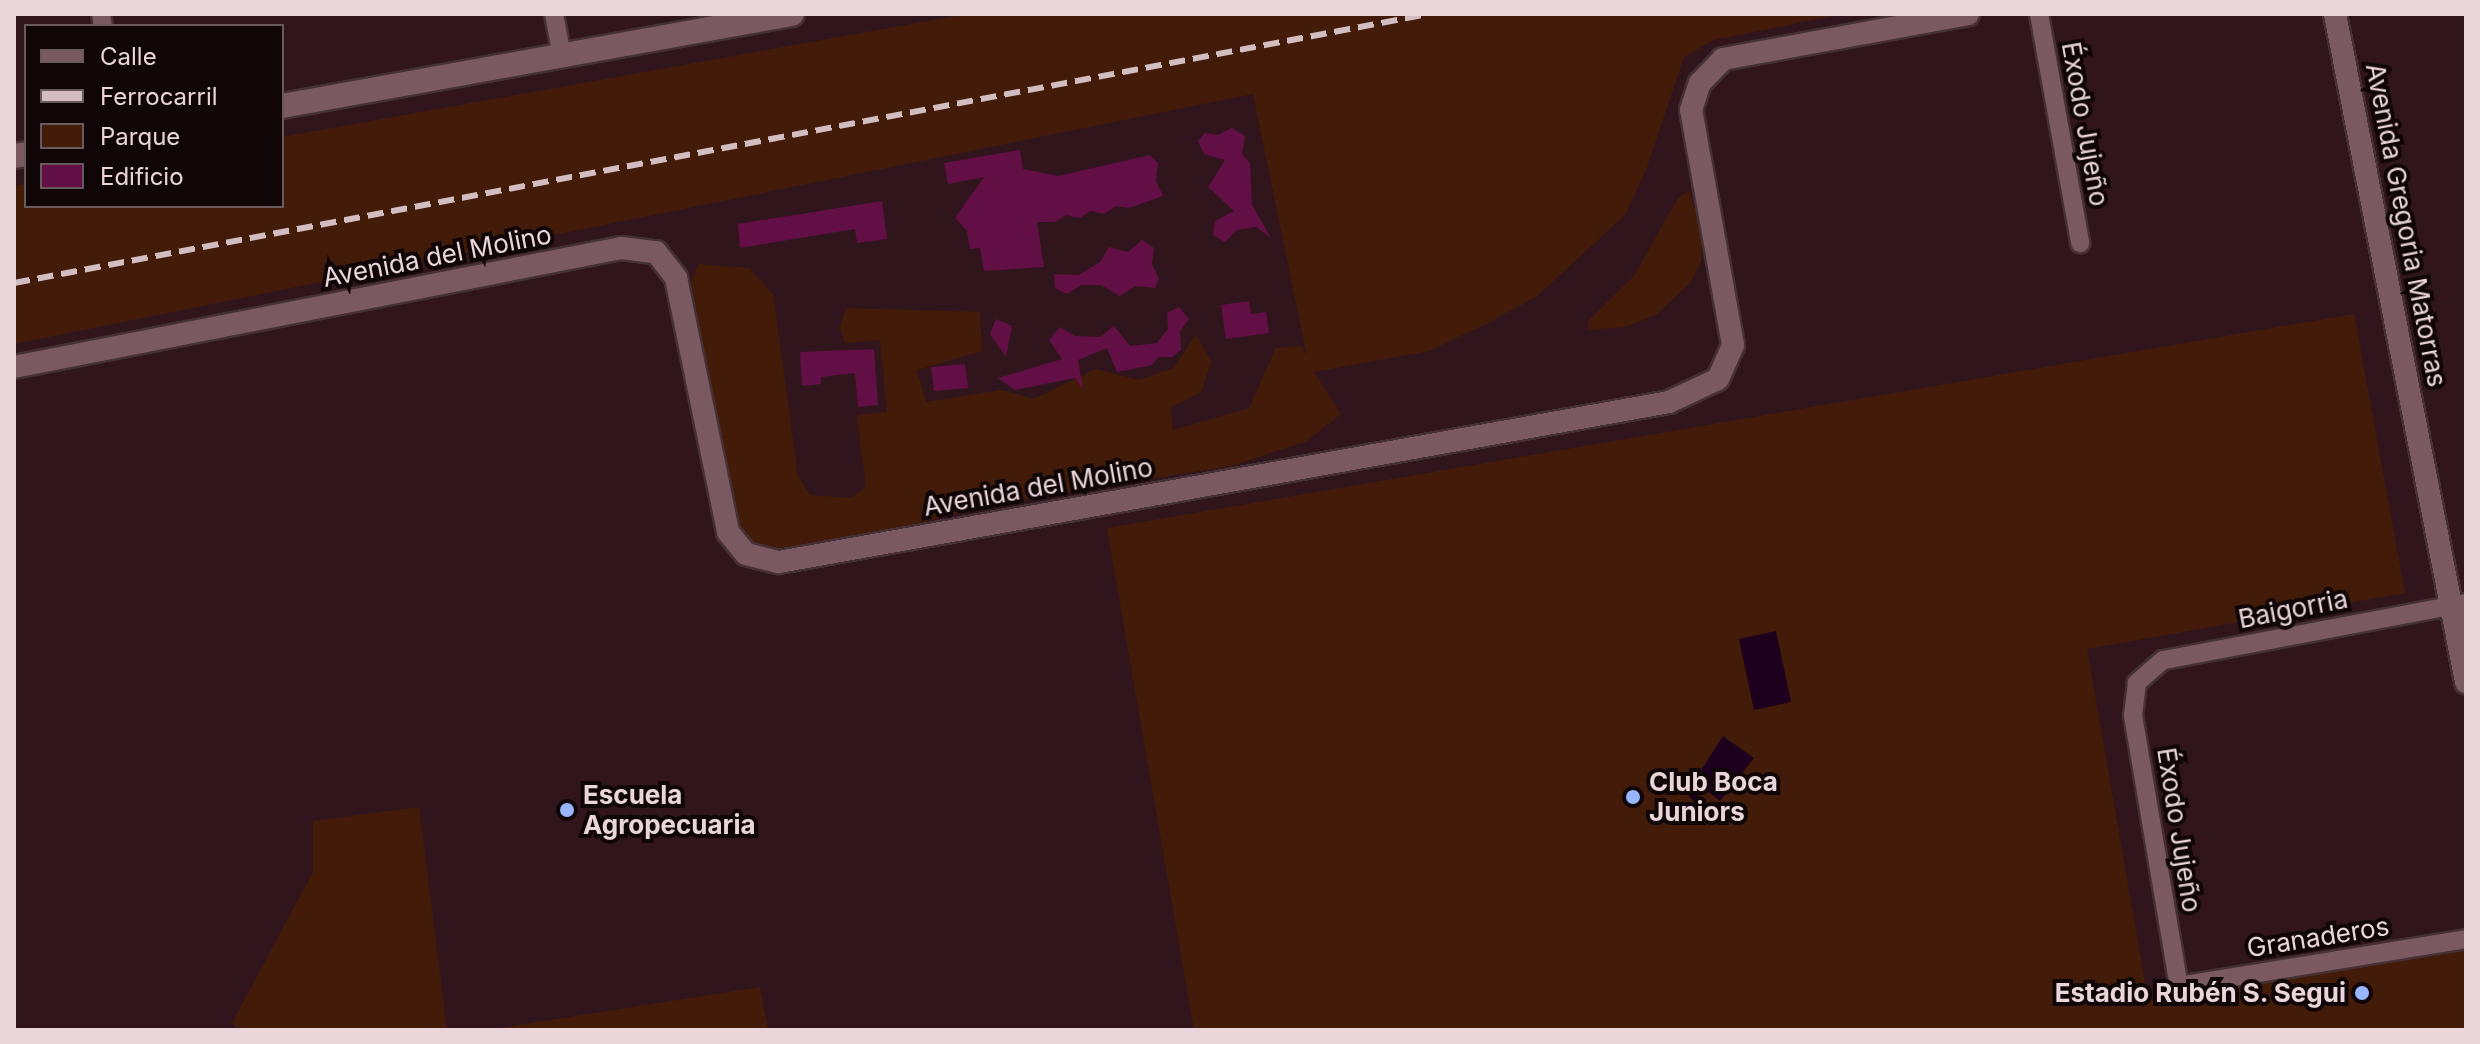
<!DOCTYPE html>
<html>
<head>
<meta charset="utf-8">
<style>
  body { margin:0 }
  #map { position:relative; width:2480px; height:1044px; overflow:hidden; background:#30161c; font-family:Inter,sans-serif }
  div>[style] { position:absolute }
  .green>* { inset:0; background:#431c09 }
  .water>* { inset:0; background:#1d001e }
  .building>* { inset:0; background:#620f45 }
  .roads { filter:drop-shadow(2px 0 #453135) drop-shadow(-2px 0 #453135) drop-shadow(0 2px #453135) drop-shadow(0 -2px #453135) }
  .minor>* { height:18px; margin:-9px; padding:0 9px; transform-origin:9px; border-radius:9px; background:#7a5a60 }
  .tertiary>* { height:22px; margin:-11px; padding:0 11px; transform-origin:11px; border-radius:11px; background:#7a5a60 }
  .secondary>* { height:24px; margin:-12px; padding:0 12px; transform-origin:12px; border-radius:12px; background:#7a5a60 }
  .rail>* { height:6px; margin-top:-3px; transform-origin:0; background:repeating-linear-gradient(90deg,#d2bdc1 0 16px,transparent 0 24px) }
  .dots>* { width:22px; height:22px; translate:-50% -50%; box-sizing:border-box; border:4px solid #100608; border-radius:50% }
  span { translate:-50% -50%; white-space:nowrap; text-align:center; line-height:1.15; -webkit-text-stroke:8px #100608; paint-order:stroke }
  .street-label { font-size:26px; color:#ead6da }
  .poi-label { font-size:26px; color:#ead6da; font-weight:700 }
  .left { translate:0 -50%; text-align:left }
  .right { translate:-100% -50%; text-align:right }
  .frame { position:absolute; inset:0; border:16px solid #ead6da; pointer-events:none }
  .legend { position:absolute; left:24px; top:24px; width:260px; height:184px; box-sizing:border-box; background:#100608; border:2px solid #67595c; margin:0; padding:10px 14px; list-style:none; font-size:24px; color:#ead6da }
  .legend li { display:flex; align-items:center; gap:16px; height:40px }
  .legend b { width:40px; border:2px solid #67595c }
</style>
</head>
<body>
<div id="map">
  <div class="green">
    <div style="clip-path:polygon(967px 14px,1843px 14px,1714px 40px,1684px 57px,1646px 170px,1625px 215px,1536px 297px,1484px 325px,1429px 351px,1314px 372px,1341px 414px,1305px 442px,1231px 466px,1013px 501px,849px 539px,778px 548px,752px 542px,737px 520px,691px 282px,699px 264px,749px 268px,773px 294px,798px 476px,810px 495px,851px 498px,866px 487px,857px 415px,887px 412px,880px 340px,845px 343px,840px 328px,846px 308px,980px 312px,982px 351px,917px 370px,926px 402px,1001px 390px,1034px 399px,1096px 369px,1139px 380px,1174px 368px,1196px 334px,1211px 362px,1201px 392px,1170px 408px,1173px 430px,1249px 408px,1276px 348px,1300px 346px,1307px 356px,1253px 94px,14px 344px,14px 186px,26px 184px,26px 206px,282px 206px,282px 137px)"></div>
    <div style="clip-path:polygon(1689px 191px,1702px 232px,1701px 261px,1691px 282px,1657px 314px,1626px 327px,1589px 330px,1588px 321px,1634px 276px,1678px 198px)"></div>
    <div style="clip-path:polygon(2354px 314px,2405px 593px,2087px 649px,2148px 1000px,2466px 946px,2466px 1030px,1194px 1030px,1107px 528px)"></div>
    <div style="clip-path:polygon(419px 807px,447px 1030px,239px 1030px,232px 1023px,313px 872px,313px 821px)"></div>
    <div style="clip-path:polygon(760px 987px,768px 1030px,487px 1030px)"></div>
  </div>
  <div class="water">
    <div style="clip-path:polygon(1776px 631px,1791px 702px,1754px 710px,1739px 639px)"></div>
    <div style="clip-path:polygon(1723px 736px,1754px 758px,1720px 801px,1705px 789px,1693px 801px,1678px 782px,1700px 772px)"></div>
  </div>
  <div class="building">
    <div style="clip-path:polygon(1232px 128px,1245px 136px,1242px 154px,1250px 163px,1252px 205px,1271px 238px,1256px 227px,1237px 230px,1225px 242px,1213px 235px,1215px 221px,1234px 211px,1208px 187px,1225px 160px,1204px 154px,1198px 141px,1205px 133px,1218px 135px)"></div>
    <div style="clip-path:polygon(1020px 150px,1023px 169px,1058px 176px,1150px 155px,1158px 163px,1156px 181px,1163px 196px,1129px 208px,1116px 206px,1104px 214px,1091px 211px,1079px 218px,1066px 215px,1055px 222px,1037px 222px,1044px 267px,984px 271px,980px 248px,970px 249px,967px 231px,955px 218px,984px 177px,948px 184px,944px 163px)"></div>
    <div style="clip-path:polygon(882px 201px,887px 239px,857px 243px,855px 229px,740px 248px,738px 224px)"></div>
    <div style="clip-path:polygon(1142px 240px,1154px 248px,1152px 264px,1159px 279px,1155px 288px,1135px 286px,1120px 296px,1101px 285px,1081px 285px,1067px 294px,1055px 288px,1054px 274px,1079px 275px,1100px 262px,1109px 247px,1128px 252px)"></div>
    <div style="clip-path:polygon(1249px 301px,1251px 314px,1266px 312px,1269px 333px,1226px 339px,1221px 305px)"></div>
    <div style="clip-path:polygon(1179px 307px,1189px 319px,1180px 331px,1181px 350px,1172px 357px,1158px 357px,1152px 365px,1117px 372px,1107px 348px,1078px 360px,1083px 389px,1075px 378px,1015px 390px,998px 378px,1062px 359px,1049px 340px,1060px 327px,1075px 336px,1100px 337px,1114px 326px,1130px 346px,1157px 343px,1168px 329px,1167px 313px)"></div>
    <div style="clip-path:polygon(996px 319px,1012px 326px,1006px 357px,990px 334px)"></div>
    <div style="clip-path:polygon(874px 349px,878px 405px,858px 407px,855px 373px,821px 377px,821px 384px,802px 386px,800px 352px)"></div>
    <div style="clip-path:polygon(965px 364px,968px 388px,934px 391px,931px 367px)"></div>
  </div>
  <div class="roads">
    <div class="minor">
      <div style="left:101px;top:14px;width:12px;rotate:81deg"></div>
      <div style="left:554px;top:14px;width:43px;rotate:79.2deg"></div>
      <div style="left:2039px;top:14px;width:233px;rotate:79.8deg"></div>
      <div style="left:2466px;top:603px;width:308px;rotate:169.3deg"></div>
      <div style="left:2163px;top:660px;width:35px;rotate:139deg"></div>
      <div style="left:2137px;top:683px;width:32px;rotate:97deg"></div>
      <div style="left:2133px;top:715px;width:275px;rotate:80.4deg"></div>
      <div style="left:2179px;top:986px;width:291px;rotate:-9.3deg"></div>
    </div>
    <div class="tertiary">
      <div style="left:2335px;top:14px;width:681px;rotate:78.9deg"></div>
      <div style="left:14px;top:367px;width:619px;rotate:-11.09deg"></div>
      <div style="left:621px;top:248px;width:35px;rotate:7deg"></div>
      <div style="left:656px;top:252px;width:33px;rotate:52deg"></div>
      <div style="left:676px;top:278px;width:259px;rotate:78.4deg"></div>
      <div style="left:728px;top:532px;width:28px;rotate:51deg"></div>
      <div style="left:746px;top:554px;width:34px;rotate:14deg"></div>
      <div style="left:779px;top:562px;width:904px;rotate:-10.19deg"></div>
      <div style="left:1669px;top:402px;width:54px;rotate:-25.1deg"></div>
      <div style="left:1718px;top:379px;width:37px;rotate:-66deg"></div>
      <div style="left:1733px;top:345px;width:239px;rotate:-100.1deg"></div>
      <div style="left:1691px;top:110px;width:28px;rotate:-72deg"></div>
      <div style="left:1700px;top:83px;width:33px;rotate:-46deg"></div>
      <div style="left:1723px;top:59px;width:249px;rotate:-10.4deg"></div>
    </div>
    <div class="secondary">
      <div style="left:282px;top:106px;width:518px;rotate:-10.23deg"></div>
      <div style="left:14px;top:156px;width:12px;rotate:-9deg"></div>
    </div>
  </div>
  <div class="rail">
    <div style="left:14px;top:283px;width:1439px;rotate:-10.77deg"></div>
  </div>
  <div class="dots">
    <div style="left:1633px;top:797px;background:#99b5fd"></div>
    <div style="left:567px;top:810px;background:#99b5fd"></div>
    <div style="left:2362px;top:993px;background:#99b5fd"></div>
  </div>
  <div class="street-label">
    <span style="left:2085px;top:124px;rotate:80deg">Éxodo Jujeño</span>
    <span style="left:2406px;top:225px;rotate:79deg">Avenida Gregoria Matorras</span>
    <span style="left:437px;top:256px;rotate:-11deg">Avenida del Molino</span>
    <span style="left:1038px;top:487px;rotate:-10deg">Avenida del Molino</span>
    <span style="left:2293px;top:609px;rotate:-11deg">Baigorria</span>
    <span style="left:2179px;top:830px;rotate:81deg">Éxodo Jujeño</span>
    <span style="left:2318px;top:937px;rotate:-9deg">Granaderos</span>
  </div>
  <div class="poi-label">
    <span class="left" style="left:1649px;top:797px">Club Boca<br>Juniors</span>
    <span class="left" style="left:583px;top:810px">Escuela<br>Agropecuaria</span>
    <span class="right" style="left:2346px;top:993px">Estadio Rubén S. Segui</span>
  </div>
  <div class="frame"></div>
  <ul class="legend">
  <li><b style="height:10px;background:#7a5a60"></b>Calle</li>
  <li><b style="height:10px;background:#d2bdc1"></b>Ferrocarril</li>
  <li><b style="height:22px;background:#431c09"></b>Parque</li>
  <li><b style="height:22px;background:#620f45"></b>Edificio</li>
  </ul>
</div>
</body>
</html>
